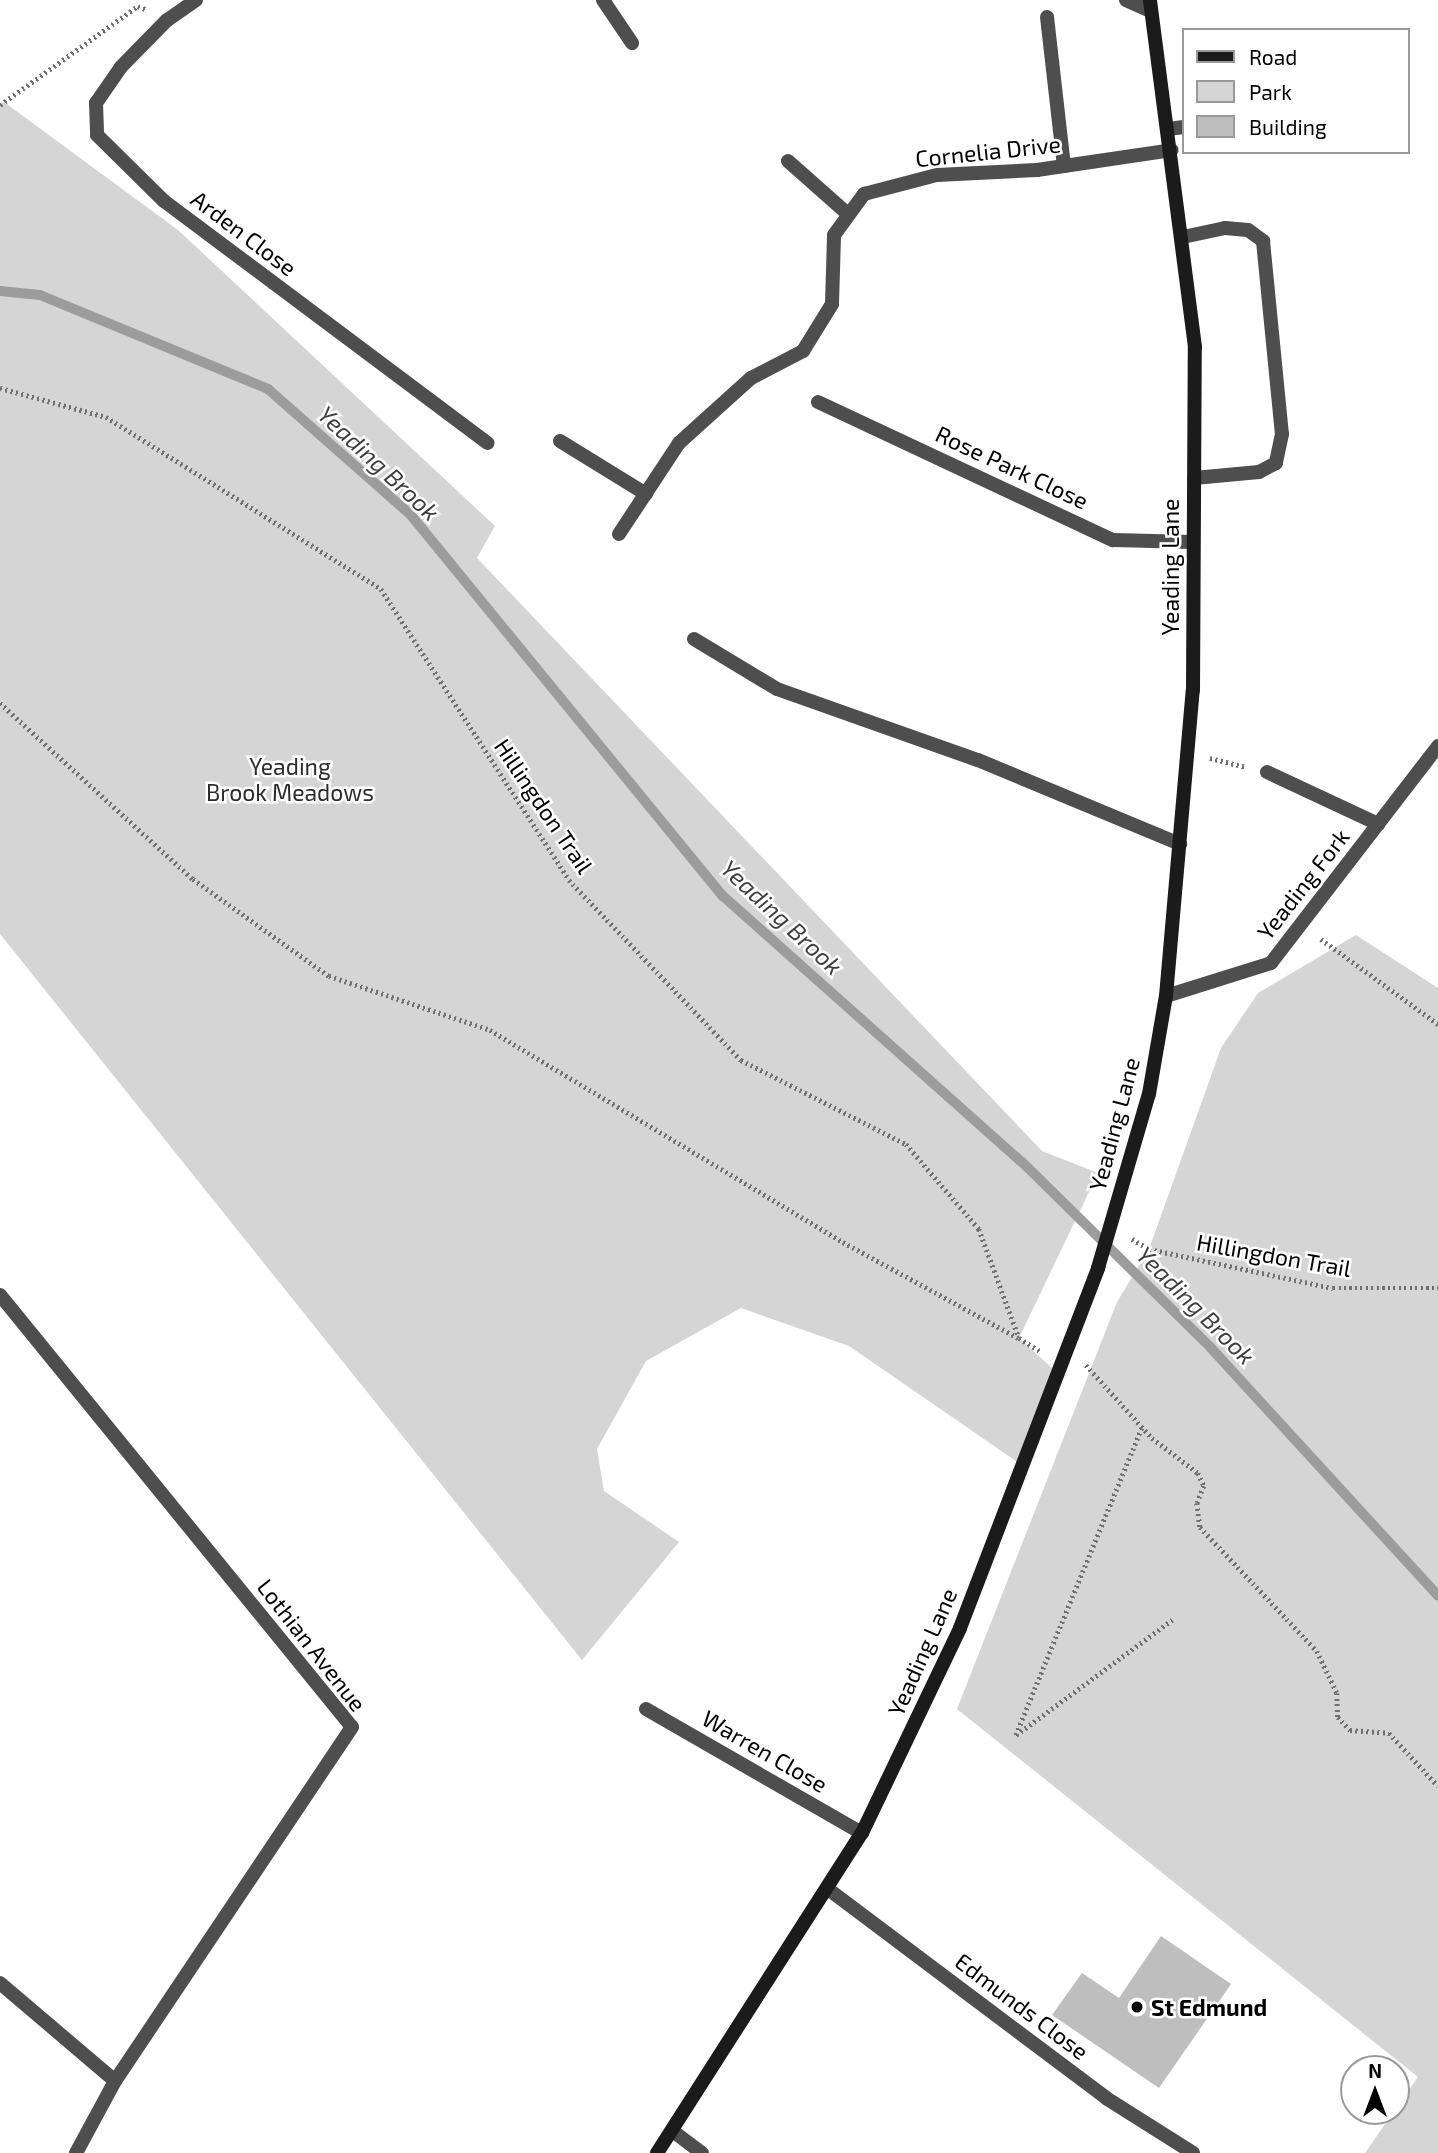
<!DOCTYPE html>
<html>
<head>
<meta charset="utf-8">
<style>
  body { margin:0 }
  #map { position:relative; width:1438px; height:2153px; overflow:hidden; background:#fff; font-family:"Exo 2",sans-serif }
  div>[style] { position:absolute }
  .green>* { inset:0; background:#d5d5d5 }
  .stream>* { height:10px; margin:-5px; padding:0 5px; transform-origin:5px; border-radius:5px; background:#9c9c9c }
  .building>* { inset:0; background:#bebebe }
  .path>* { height:4.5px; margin-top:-2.25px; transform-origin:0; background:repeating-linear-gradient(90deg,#707070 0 2px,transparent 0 5.5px) }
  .lane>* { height:14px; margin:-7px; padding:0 7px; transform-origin:7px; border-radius:7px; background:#4e4e4e }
  .street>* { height:14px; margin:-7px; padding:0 7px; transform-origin:7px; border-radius:7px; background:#4e4e4e }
  .secondary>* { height:14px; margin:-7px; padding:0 7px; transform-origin:7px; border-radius:7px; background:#1b1b1b }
  .dots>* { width:19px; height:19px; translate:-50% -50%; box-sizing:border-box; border:4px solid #fff; border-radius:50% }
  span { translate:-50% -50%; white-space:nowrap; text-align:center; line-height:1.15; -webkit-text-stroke:5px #fff; paint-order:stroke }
  .street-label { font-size:23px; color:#000 }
  .park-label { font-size:23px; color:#2c2c2c }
  .poi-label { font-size:23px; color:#000; font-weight:700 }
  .left { translate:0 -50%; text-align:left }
  .water-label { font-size:24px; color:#3d3d3d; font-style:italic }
  .legend { position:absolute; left:1182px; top:28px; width:228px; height:126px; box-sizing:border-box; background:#fff; border:2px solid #999; margin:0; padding:9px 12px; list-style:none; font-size:21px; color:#000 }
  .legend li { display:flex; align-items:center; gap:14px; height:35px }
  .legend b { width:35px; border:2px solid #999 }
  .north { position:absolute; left:1340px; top:2055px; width:70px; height:70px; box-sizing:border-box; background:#fff; border:2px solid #999; border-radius:50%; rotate:0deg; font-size:19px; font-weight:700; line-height:28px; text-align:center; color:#000 }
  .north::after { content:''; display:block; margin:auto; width:24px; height:32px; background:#000; clip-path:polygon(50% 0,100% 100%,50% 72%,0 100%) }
</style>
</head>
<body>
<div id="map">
  <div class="green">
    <div style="clip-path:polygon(4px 102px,178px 230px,495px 526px,477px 558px,1042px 1151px,1098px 1173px,1019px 1338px,1052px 1368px,1023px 1466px,849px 1346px,741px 1308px,646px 1361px,597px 1449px,604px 1491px,679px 1542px,582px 1660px,0 934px,0 103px)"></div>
    <div style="clip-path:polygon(1356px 935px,1438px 988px,1438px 2153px,1365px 2153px,1418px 2077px,957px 1709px,1117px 1302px,1149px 1249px,1221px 1048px,1258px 993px)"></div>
  </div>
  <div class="stream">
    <div style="left:0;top:291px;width:40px;rotate:5.7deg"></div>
    <div style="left:40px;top:295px;width:247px;rotate:22.4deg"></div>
    <div style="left:268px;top:389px;width:189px;rotate:41.4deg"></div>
    <div style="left:410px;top:514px;width:494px;rotate:50.7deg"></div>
    <div style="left:723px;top:896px;width:400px;rotate:41.7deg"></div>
    <div style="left:1022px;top:1162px;width:265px;rotate:44.5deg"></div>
    <div style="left:1211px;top:1348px;width:336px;rotate:47.5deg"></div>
  </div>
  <div class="building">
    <div style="clip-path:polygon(1161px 1936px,1231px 1984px,1159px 2088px,1052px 2015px,1082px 1973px,1119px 1998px)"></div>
  </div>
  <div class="path">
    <div style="left:0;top:105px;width:170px;rotate:-35.7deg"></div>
    <div style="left:138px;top:6px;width:8px;rotate:23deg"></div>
    <div style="left:0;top:388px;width:110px;rotate:15.3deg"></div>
    <div style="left:106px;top:417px;width:324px;rotate:32deg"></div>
    <div style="left:381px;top:589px;width:346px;rotate:57.1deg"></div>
    <div style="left:569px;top:880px;width:249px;rotate:46.3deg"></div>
    <div style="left:741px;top:1060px;width:185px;rotate:27deg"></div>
    <div style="left:906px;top:1144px;width:112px;rotate:49.3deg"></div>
    <div style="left:979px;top:1229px;width:116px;rotate:69.8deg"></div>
    <div style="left:1019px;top:1338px;width:26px;rotate:32deg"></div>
    <div style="left:0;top:703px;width:261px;rotate:42.4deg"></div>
    <div style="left:193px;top:879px;width:167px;rotate:35.5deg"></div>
    <div style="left:329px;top:976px;width:170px;rotate:18.5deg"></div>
    <div style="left:490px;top:1030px;width:412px;rotate:31deg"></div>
    <div style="left:843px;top:1242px;width:200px;rotate:28.7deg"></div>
    <div style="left:1210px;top:758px;width:36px;rotate:14deg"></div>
    <div style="left:1321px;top:939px;width:145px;rotate:36deg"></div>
    <div style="left:1132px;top:1239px;width:20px;rotate:30deg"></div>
    <div style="left:1149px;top:1249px;width:188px;rotate:12deg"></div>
    <div style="left:1333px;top:1288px;width:105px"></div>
    <div style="left:1086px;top:1365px;width:98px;rotate:47.9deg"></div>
    <div style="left:1152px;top:1438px;width:58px;rotate:37.3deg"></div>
    <div style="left:1198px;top:1473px;width:14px;rotate:65deg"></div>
    <div style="left:1204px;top:1486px;width:18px;rotate:112deg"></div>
    <div style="left:1197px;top:1503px;width:24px;rotate:83deg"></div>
    <div style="left:1200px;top:1527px;width:170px;rotate:46.7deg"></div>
    <div style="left:1317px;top:1651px;width:47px;rotate:64.5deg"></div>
    <div style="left:1337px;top:1693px;width:24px;rotate:88deg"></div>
    <div style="left:1338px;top:1717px;width:18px;rotate:47deg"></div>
    <div style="left:1350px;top:1730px;width:39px;rotate:4deg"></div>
    <div style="left:1389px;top:1733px;width:72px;rotate:47.2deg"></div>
    <div style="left:1142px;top:1428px;width:332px;rotate:112.3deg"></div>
    <div style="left:1016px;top:1735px;width:194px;rotate:-36.4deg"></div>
  </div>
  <div class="lane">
    <div style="left:1126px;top:0;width:27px;rotate:24deg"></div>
    <div style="left:1047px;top:17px;width:150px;rotate:83.5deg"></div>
    <div style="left:1168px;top:129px;width:16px;rotate:-7deg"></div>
    <div style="left:788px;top:161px;width:81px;rotate:41.5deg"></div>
    <div style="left:1183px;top:237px;width:43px;rotate:-12.1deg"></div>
    <div style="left:1225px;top:228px;width:23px;rotate:5deg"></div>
    <div style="left:1248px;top:230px;width:19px;rotate:36deg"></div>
    <div style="left:1263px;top:241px;width:194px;rotate:84.4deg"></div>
    <div style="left:1282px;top:434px;width:30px;rotate:102deg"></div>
    <div style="left:1276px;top:463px;width:19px;rotate:152deg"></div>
    <div style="left:1259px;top:472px;width:65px;rotate:174.7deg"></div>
    <div style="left:694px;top:639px;width:97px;rotate:31.1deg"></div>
    <div style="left:777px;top:689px;width:213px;rotate:19.5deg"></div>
    <div style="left:978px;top:760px;width:219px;rotate:22.6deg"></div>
    <div style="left:1267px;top:772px;width:123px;rotate:25.1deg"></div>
  </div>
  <div class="street">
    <div style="left:196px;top:0;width:35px;rotate:145deg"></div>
    <div style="left:167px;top:20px;width:66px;rotate:134.4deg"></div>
    <div style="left:121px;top:67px;width:44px;rotate:124.8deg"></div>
    <div style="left:96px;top:103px;width:32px;rotate:88deg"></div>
    <div style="left:97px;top:135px;width:94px;rotate:44.6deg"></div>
    <div style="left:164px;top:201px;width:404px;rotate:36.8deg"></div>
    <div style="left:603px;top:0;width:52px;rotate:56deg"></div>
    <div style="left:818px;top:402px;width:326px;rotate:25.1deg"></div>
    <div style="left:1113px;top:540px;width:80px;rotate:1.4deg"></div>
    <div style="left:560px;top:441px;width:101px;rotate:31.6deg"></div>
    <div style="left:619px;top:534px;width:109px;rotate:-56.6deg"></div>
    <div style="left:679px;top:443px;width:97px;rotate:-42.1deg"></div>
    <div style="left:751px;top:378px;width:59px;rotate:-27.4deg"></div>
    <div style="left:803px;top:351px;width:55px;rotate:-58.3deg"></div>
    <div style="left:832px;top:304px;width:69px;rotate:-88.3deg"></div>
    <div style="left:834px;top:235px;width:51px;rotate:-53.8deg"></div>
    <div style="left:864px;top:194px;width:75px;rotate:-14.6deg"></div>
    <div style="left:937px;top:175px;width:100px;rotate:-2.9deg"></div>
    <div style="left:1037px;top:170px;width:136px;rotate:-8.4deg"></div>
    <div style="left:1166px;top:996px;width:110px;rotate:-17.4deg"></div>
    <div style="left:1271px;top:963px;width:274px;rotate:-52.4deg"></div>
    <div style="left:0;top:1295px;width:557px;rotate:50.83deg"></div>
    <div style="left:352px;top:1727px;width:426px;rotate:123.8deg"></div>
    <div style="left:115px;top:2081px;width:82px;rotate:118.4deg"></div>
    <div style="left:646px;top:1709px;width:249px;rotate:29.9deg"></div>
    <div style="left:828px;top:1889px;width:348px;rotate:36.9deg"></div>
    <div style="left:1106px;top:2098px;width:103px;rotate:32.3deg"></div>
    <div style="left:0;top:1983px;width:151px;rotate:40.4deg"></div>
    <div style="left:674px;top:2132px;width:35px;rotate:37deg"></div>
  </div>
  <div class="secondary">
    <div style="left:657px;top:2153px;width:380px;rotate:-57.4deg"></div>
    <div style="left:862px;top:1833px;width:227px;rotate:-64.4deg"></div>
    <div style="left:960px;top:1628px;width:386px;rotate:-69deg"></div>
    <div style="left:1098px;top:1268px;width:181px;rotate:-73.7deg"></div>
    <div style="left:1149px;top:1094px;width:99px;rotate:-80.2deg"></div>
    <div style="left:1166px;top:996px;width:307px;rotate:-85deg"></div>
    <div style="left:1193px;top:690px;width:343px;rotate:-89.7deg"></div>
    <div style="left:1195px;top:347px;width:350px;rotate:-97.4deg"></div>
  </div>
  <div class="dots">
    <div style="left:1137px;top:2007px;background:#000"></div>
  </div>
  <div class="street-label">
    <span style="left:988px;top:151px;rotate:-6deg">Cornelia Drive</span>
    <span style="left:244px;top:233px;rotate:37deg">Arden Close</span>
    <span style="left:1012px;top:467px;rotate:25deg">Rose Park Close</span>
    <span style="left:1170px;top:567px;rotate:-90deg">Yeading Lane</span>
    <span style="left:544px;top:806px;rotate:56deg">Hillingdon Trail</span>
    <span style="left:1303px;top:884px;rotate:-52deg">Yeading Fork</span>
    <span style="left:1114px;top:1124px;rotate:-75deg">Yeading Lane</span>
    <span style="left:1274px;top:1255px;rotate:10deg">Hillingdon Trail</span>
    <span style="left:312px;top:1645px;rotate:52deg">Lothian Avenue</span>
    <span style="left:922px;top:1652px;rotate:-66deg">Yeading Lane</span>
    <span style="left:765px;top:1751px;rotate:30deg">Warren Close</span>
    <span style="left:1022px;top:2006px;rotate:37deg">Edmunds Close</span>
  </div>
  <div class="park-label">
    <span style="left:290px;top:779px">Yeading<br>Brook Meadows</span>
  </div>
  <div class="poi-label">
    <span class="left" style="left:1151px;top:2007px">St Edmund</span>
  </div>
  <div class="water-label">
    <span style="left:379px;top:463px;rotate:43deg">Yeading Brook</span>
    <span style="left:782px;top:917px;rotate:43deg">Yeading Brook</span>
    <span style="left:1196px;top:1305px;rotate:45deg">Yeading Brook</span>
  </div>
  <ul class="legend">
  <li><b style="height:9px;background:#1b1b1b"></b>Road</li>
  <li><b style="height:19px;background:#d5d5d5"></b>Park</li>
  <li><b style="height:19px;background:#bebebe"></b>Building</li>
  </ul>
  <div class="north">N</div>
</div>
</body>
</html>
